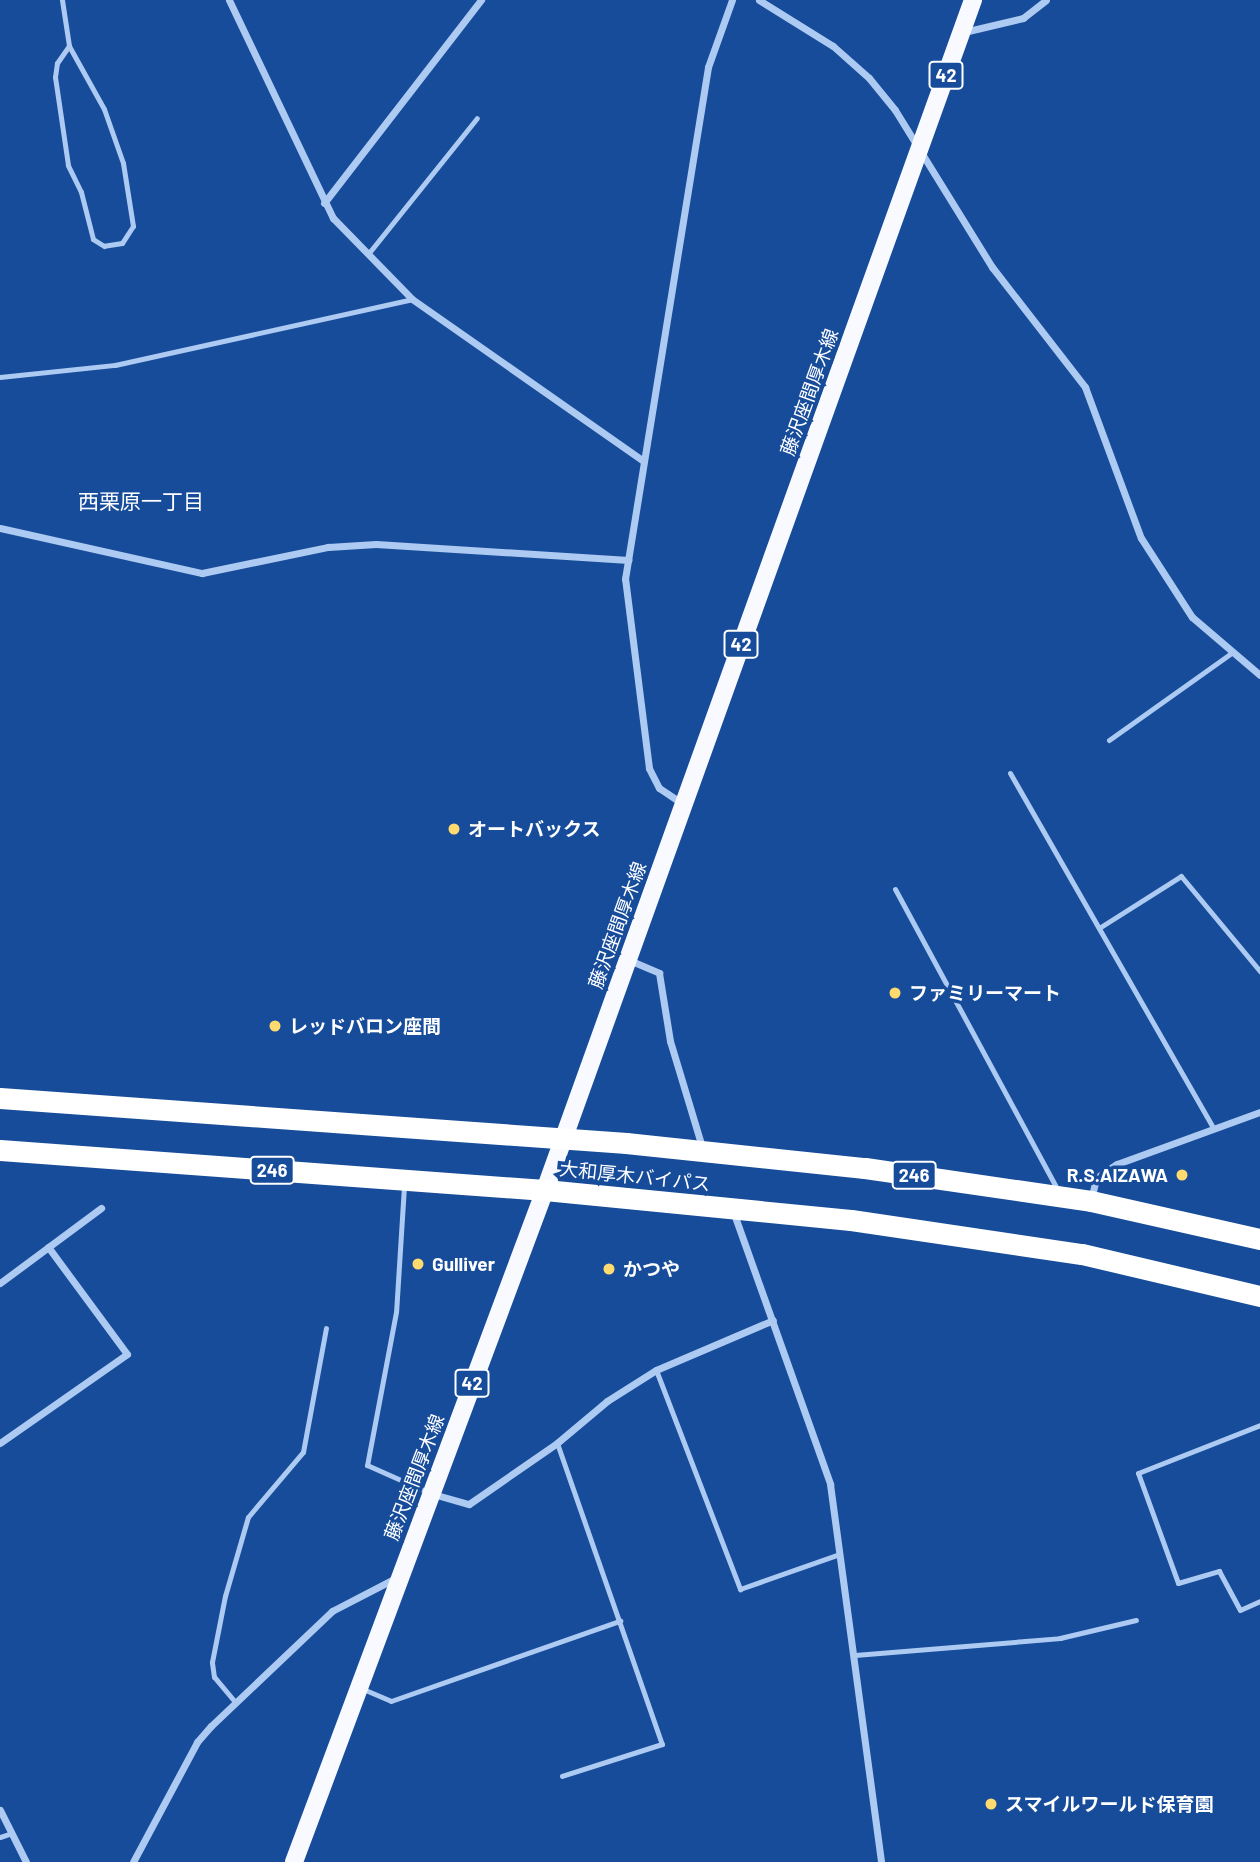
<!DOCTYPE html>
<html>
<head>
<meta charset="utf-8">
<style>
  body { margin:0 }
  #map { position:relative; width:1260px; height:1862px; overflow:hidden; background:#174c9a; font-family:Barlow,"Noto Sans JP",sans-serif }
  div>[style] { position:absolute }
  .lane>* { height:5px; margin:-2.5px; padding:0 2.5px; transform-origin:2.5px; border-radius:2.5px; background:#adcaf2 }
  .street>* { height:7px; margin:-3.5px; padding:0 3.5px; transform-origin:3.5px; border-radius:3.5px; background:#adcaf2 }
  .primary>* { height:18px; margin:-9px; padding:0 9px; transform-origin:9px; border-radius:9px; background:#f8faff }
  .highway>* { height:21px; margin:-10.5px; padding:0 10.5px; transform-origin:10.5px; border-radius:10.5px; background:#fff }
  .dots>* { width:19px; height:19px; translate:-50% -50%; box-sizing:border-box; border:4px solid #174c9a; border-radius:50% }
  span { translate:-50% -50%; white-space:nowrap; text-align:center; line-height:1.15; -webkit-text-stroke:7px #174c9a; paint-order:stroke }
  .shield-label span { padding:2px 5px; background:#174c9a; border:2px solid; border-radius:5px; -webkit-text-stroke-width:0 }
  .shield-label { font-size:18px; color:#fff; font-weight:700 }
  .street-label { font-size:19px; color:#fff }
  .poi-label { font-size:19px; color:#fff; font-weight:700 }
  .left { translate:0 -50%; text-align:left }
  .right { translate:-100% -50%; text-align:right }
  .neighbourhood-label { font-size:21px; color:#fff }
</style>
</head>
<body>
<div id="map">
  <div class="lane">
    <div style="left:62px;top:0;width:47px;rotate:81.3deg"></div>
    <div style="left:69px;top:46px;width:72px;rotate:60.9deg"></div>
    <div style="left:104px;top:109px;width:57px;rotate:70.6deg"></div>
    <div style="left:123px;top:163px;width:64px;rotate:81deg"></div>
    <div style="left:133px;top:226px;width:20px;rotate:123deg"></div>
    <div style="left:122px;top:243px;width:18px;rotate:171deg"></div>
    <div style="left:104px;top:246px;width:13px;rotate:-148deg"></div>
    <div style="left:93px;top:239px;width:49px;rotate:-104.3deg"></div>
    <div style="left:81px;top:192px;width:30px;rotate:-116deg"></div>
    <div style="left:68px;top:165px;width:89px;rotate:-98.4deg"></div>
    <div style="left:55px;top:77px;width:14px;rotate:-82deg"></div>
    <div style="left:57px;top:63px;width:21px;rotate:-55deg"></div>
    <div style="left:368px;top:254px;width:174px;rotate:-51.3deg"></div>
    <div style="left:0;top:377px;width:116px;rotate:-6deg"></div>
    <div style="left:115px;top:365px;width:304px;rotate:-12.5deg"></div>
    <div style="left:1109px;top:740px;width:148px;rotate:-35.4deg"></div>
    <div style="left:1010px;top:773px;width:410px;rotate:60.2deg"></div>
    <div style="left:895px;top:889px;width:343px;rotate:61.6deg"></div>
    <div style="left:1099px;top:928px;width:97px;rotate:-32.4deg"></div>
    <div style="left:1181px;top:876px;width:124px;rotate:50.3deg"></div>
    <div style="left:404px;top:1186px;width:126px;rotate:93.6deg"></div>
    <div style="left:396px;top:1312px;width:156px;rotate:100.7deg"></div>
    <div style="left:367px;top:1465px;width:69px;rotate:24deg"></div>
    <div style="left:656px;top:1370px;width:235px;rotate:69deg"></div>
    <div style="left:740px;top:1589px;width:106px;rotate:-19.3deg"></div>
    <div style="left:1260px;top:1425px;width:131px;rotate:158.5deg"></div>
    <div style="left:1138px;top:1473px;width:117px;rotate:70deg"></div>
    <div style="left:1178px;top:1583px;width:43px;rotate:-16.3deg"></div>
    <div style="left:1219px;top:1571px;width:44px;rotate:61.7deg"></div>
    <div style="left:1240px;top:1610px;width:22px;rotate:-24deg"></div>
    <div style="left:557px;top:1443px;width:319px;rotate:70.8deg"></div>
    <div style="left:662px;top:1744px;width:105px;rotate:162.3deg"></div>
    <div style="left:855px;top:1655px;width:206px;rotate:-4.7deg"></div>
    <div style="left:1060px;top:1638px;width:78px;rotate:-13.3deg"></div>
    <div style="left:363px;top:1689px;width:30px;rotate:23deg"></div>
    <div style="left:391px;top:1701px;width:243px;rotate:-19.3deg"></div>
    <div style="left:236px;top:1703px;width:34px;rotate:-130deg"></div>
    <div style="left:214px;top:1677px;width:15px;rotate:-98deg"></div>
    <div style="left:212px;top:1662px;width:67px;rotate:-78.9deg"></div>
    <div style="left:225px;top:1596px;width:82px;rotate:-73.8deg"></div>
    <div style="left:248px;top:1517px;width:85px;rotate:-49.8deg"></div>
    <div style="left:303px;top:1452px;width:126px;rotate:-79.5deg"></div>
    <div style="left:0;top:1837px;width:9px;rotate:-18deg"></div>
  </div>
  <div class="street">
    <div style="left:229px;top:0;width:242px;rotate:64.5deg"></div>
    <div style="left:333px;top:218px;width:113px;rotate:45.7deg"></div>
    <div style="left:412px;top:299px;width:281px;rotate:35deg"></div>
    <div style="left:759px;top:0;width:87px;rotate:31.9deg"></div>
    <div style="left:833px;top:46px;width:48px;rotate:41.6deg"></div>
    <div style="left:869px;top:78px;width:41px;rotate:50.9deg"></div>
    <div style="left:895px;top:110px;width:185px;rotate:58.3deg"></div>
    <div style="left:992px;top:267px;width:152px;rotate:52.2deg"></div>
    <div style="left:1085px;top:387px;width:161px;rotate:69.7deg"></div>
    <div style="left:1141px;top:538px;width:94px;rotate:57.2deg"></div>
    <div style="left:1192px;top:617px;width:89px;rotate:40.5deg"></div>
    <div style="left:964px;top:32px;width:61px;rotate:-13.3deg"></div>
    <div style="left:1023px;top:18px;width:29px;rotate:-38deg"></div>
    <div style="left:324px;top:203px;width:257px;rotate:-52.3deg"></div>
    <div style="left:0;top:528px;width:207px;rotate:12.6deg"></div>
    <div style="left:202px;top:573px;width:129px;rotate:-11.7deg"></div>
    <div style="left:328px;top:547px;width:48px;rotate:-3.6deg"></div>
    <div style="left:376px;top:544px;width:253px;rotate:3.6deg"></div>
    <div style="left:683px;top:804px;width:29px;rotate:-146deg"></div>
    <div style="left:659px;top:788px;width:22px;rotate:-117deg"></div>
    <div style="left:649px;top:768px;width:191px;rotate:-97.2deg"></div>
    <div style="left:625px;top:579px;width:519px;rotate:-80.79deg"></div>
    <div style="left:708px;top:67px;width:71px;rotate:-70.3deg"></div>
    <div style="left:629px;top:960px;width:33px;rotate:23deg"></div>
    <div style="left:659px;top:973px;width:69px;rotate:80.8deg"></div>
    <div style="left:670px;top:1041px;width:111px;rotate:73.2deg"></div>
    <div style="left:1091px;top:1200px;width:23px;rotate:-77deg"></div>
    <div style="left:1096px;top:1178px;width:25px;rotate:-34deg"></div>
    <div style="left:1117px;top:1164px;width:152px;rotate:-20deg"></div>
    <div style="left:733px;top:1211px;width:290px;rotate:70.4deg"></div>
    <div style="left:830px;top:1484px;width:381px;rotate:82.3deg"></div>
    <div style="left:0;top:1283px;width:126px;rotate:-36.6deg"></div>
    <div style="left:0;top:1443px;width:155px;rotate:-35deg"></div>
    <div style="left:127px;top:1354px;width:133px;rotate:-126.4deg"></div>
    <div style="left:433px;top:1494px;width:37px;rotate:16deg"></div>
    <div style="left:469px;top:1504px;width:107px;rotate:-34.7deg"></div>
    <div style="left:557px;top:1443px;width:65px;rotate:-40deg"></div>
    <div style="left:607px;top:1401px;width:58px;rotate:-32.3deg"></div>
    <div style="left:656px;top:1370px;width:127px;rotate:-23.1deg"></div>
    <div style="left:0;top:1810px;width:58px;rotate:63.4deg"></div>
    <div style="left:133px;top:1862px;width:136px;rotate:-61.9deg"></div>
    <div style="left:197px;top:1742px;width:21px;rotate:-49deg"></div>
    <div style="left:211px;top:1726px;width:167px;rotate:-43.5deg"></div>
    <div style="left:332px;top:1611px;width:72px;rotate:-27.3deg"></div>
  </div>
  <div class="primary">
    <div style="left:294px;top:1862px;width:717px;rotate:-69.52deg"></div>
    <div style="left:545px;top:1190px;width:1265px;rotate:-70.22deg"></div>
  </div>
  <div class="highway">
    <div style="left:0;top:1098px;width:628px;rotate:4.11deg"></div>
    <div style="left:626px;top:1143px;width:240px;rotate:6deg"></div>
    <div style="left:865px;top:1168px;width:228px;rotate:8.3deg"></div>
    <div style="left:1091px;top:1201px;width:173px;rotate:12.7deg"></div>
    <div style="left:0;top:1150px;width:546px;rotate:4.2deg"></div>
    <div style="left:545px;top:1190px;width:307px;rotate:5.6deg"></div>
    <div style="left:851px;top:1220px;width:233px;rotate:8.4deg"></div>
    <div style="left:1082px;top:1254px;width:183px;rotate:13.3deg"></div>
  </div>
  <div class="dots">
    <div style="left:454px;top:829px;background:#ffda6e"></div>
    <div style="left:895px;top:993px;background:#ffda6e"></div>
    <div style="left:275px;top:1026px;background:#ffda6e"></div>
    <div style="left:1182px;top:1175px;background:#ffda6e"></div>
    <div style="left:418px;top:1264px;background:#ffda6e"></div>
    <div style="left:609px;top:1269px;background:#ffda6e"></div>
    <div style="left:991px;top:1804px;background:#ffda6e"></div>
  </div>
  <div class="shield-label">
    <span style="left:946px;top:75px">42</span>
    <span style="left:741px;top:644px">42</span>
    <span style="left:272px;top:1170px">246</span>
    <span style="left:914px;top:1175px">246</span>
    <span style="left:472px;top:1383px">42</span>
  </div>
  <div class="street-label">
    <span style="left:809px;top:392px;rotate:-70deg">藤沢座間厚木線</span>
    <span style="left:617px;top:925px;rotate:-70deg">藤沢座間厚木線</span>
    <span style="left:635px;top:1176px;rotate:6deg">大和厚木バイパス</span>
    <span style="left:414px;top:1477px;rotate:-69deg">藤沢座間厚木線</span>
  </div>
  <div class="poi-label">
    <span class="left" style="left:468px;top:829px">オートバックス</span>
    <span class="left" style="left:909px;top:993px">ファミリーマート</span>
    <span class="left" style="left:289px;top:1026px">レッドバロン座間</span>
    <span class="right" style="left:1168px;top:1175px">R.S.AIZAWA</span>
    <span class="left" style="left:432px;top:1264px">Gulliver</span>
    <span class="left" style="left:623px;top:1269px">かつや</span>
    <span class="left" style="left:1005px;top:1804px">スマイルワールド保育園</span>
  </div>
  <div class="neighbourhood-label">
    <span style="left:141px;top:501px">西栗原一丁目</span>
  </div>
</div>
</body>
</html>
